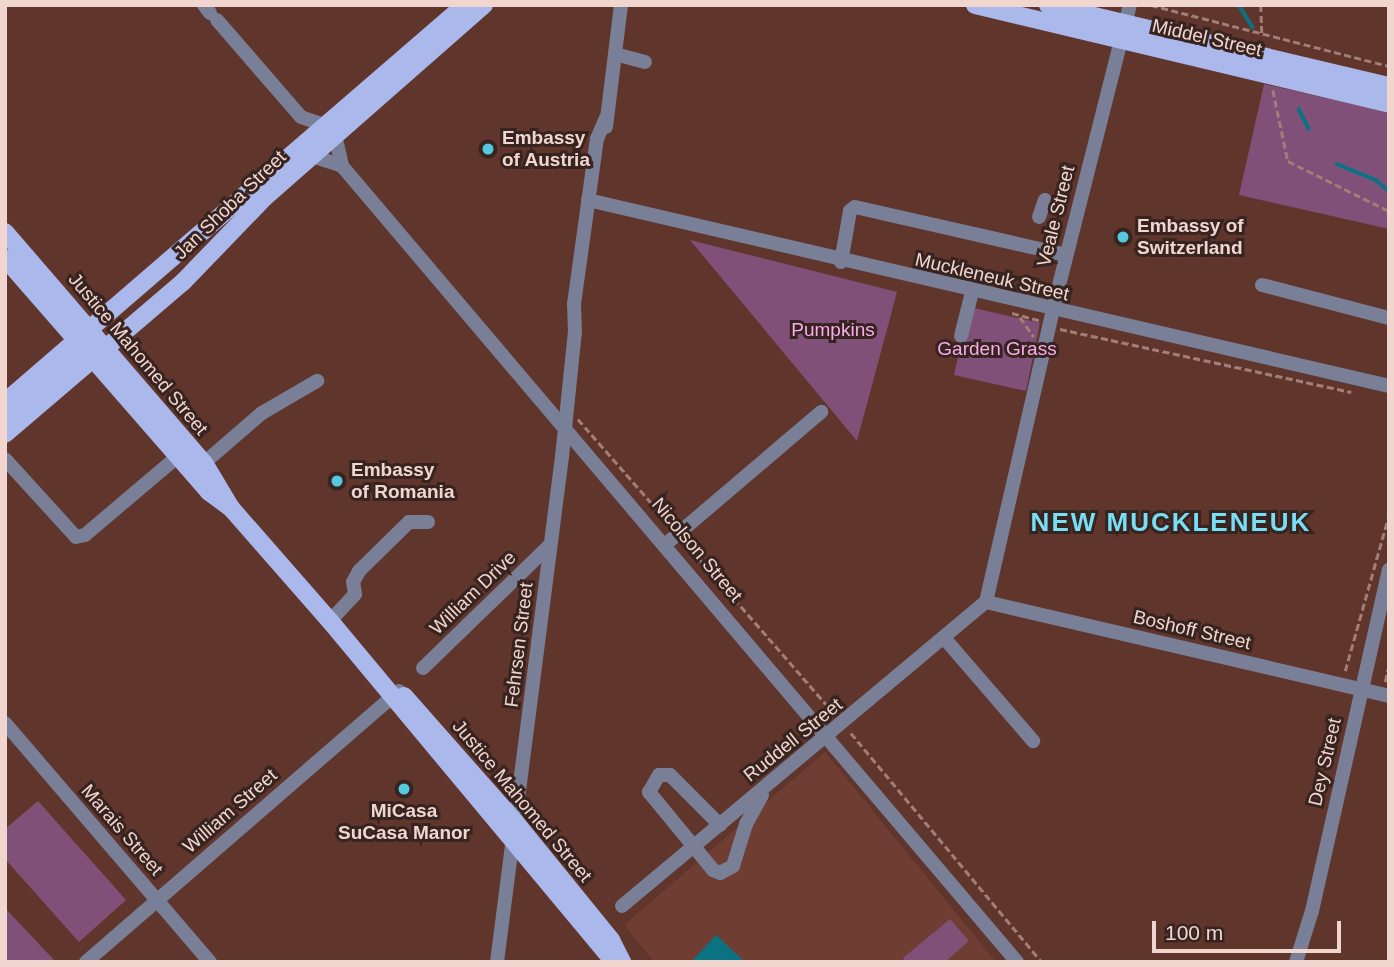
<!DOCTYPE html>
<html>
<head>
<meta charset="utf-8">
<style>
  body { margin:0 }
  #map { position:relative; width:1394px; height:967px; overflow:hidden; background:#60352c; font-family:Arial,sans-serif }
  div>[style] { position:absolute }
  .built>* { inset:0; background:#6f3d32 }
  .green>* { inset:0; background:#805078 }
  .water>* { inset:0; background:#0b7283 }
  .stream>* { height:3.5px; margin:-1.75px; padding:0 1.75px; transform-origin:1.75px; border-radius:1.75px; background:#0b7283 }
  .path>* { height:2.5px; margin-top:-1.25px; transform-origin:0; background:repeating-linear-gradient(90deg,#a27e76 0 7px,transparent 0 10.5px) }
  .minor>* { height:14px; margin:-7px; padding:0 7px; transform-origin:7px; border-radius:7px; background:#787f97 }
  .major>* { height:18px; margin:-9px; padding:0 9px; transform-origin:9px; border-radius:9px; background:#abb8eb }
  .dots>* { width:19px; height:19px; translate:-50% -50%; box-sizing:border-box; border:4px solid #37231f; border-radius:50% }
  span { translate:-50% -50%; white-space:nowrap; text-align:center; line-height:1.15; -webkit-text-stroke:6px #37231f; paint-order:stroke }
  .street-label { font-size:19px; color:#f1d6cf }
  .poi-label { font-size:19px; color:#f1d6cf; font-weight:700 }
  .left { translate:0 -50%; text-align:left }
  .park-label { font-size:19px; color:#f8adea }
  .district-label { font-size:26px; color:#78def4; font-weight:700; letter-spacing:2px }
  .frame { position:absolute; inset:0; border:7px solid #f1d6cf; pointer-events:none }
  .scale { position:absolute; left:1152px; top:921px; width:189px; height:32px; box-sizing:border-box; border:4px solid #f1d6cf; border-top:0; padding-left:9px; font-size:21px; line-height:24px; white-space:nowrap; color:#f1d6cf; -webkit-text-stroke:5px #37231f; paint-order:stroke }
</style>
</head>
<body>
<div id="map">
  <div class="built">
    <div style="clip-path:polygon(825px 752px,996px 962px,654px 962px,624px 925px)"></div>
  </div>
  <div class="green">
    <div style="clip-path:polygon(1264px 84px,1389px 112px,1389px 229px,1239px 195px)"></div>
    <div style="clip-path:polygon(690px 240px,897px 292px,857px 441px)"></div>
    <div style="clip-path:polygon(969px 307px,1040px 323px,1026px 391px,954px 375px)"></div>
    <div style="clip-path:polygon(38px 801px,126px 900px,79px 942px,5px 859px,5px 829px)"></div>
    <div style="clip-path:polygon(5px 908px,55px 961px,5px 962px)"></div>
    <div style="clip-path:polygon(950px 919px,969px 941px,945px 962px,905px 962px,903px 958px)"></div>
  </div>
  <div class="water">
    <div style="clip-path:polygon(716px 935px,743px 960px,742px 962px,691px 962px)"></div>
  </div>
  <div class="stream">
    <div style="left:1239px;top:5px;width:26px;rotate:58deg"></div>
    <div style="left:1299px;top:109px;width:22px;rotate:63deg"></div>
    <div style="left:1337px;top:164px;width:42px;rotate:22.3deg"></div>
    <div style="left:1376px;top:180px;width:17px;rotate:40deg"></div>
  </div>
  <div class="path">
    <div style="left:1151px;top:5px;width:246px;rotate:14.4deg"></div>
    <div style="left:1261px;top:5px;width:30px;rotate:88deg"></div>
    <div style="left:1273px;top:90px;width:73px;rotate:78.1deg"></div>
    <div style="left:1288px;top:161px;width:113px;rotate:26.3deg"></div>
    <div style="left:1012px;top:313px;width:28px;rotate:15deg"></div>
    <div style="left:1020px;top:317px;width:24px;rotate:55deg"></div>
    <div style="left:1060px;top:329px;width:298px;rotate:12.2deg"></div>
    <div style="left:578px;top:419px;width:140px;rotate:48.8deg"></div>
    <div style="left:686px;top:543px;width:224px;rotate:49deg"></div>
    <div style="left:1345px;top:671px;width:163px;rotate:-74.3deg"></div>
    <div style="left:1385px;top:682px;width:17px;rotate:-77deg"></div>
    <div style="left:851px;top:733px;width:298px;rotate:50.2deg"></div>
  </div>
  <div class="minor">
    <div style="left:204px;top:5px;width:10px;rotate:53deg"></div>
    <div style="left:217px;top:20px;width:128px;rotate:49.1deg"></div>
    <div style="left:301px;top:117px;width:28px;rotate:19deg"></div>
    <div style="left:615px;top:54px;width:31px;rotate:15deg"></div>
    <div style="left:606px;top:127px;width:123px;rotate:-83deg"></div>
    <div style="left:335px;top:135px;width:32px;rotate:77deg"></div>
    <div style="left:342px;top:166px;width:1044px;rotate:49.7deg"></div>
    <div style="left:312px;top:156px;width:32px;rotate:18deg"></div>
    <div style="left:588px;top:200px;width:822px;rotate:13.07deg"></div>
    <div style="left:1039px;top:217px;width:18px;rotate:-71deg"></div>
    <div style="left:841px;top:262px;width:52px;rotate:-80deg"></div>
    <div style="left:850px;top:211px;width:6px;rotate:-39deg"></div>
    <div style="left:855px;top:207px;width:216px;rotate:12.8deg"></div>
    <div style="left:1262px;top:285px;width:131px;rotate:14.6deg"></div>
    <div style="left:961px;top:336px;width:45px;rotate:-76deg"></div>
    <div style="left:5px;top:459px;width:105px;rotate:47.7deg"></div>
    <div style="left:76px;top:537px;width:9px;rotate:-13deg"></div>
    <div style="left:85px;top:535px;width:122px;rotate:-40.3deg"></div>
    <div style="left:204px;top:463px;width:77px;rotate:-40.8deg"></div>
    <div style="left:262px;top:413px;width:64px;rotate:-30.2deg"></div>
    <div style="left:666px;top:544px;width:204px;rotate:-40.4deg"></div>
    <div style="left:986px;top:602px;width:305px;rotate:-77.1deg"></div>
    <div style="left:1054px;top:305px;width:309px;rotate:-75.8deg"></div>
    <div style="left:986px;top:602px;width:414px;rotate:13.1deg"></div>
    <div style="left:330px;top:621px;width:37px;rotate:-47deg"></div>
    <div style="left:355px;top:594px;width:12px;rotate:-99deg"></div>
    <div style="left:353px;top:582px;width:13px;rotate:-61deg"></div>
    <div style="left:359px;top:571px;width:70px;rotate:-44.4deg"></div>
    <div style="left:409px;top:522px;width:19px"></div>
    <div style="left:945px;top:639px;width:135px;rotate:49.2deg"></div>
    <div style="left:423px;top:668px;width:177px;rotate:-44.1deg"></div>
    <div style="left:5px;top:723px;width:315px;rotate:49.4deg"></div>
    <div style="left:720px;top:825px;width:71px;rotate:-135deg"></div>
    <div style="left:670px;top:775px;width:11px;rotate:180deg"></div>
    <div style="left:659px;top:775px;width:20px;rotate:120deg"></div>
    <div style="left:649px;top:792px;width:101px;rotate:50.6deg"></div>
    <div style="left:713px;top:870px;width:8px;rotate:23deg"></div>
    <div style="left:720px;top:873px;width:15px;rotate:-28deg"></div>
    <div style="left:733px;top:866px;width:44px;rotate:-72.8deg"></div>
    <div style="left:746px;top:824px;width:33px;rotate:-61deg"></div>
    <div style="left:622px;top:906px;width:474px;rotate:-39.9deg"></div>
    <div style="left:86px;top:962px;width:414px;rotate:-40.9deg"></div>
    <div style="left:497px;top:962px;width:509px;rotate:-82.67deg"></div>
    <div style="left:562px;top:457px;width:126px;rotate:-84.1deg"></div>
    <div style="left:575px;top:332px;width:28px;rotate:-92deg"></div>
    <div style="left:574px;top:304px;width:167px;rotate:-82.1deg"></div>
    <div style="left:597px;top:139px;width:23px;rotate:-67deg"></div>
    <div style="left:1296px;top:962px;width:53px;rotate:-72.6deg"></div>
    <div style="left:1312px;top:911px;width:350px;rotate:-77.3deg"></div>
  </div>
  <div class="major">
    <div style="left:975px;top:5px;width:426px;rotate:13.4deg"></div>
    <div style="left:1048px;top:5px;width:350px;rotate:13.4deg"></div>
    <div style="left:5px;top:232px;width:305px;rotate:49.3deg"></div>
    <div style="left:204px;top:463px;width:52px;rotate:59deg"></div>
    <div style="left:5px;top:258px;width:310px;rotate:48.9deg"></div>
    <div style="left:209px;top:492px;width:27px;rotate:36deg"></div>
    <div style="left:231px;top:508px;width:150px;rotate:48.8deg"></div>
    <div style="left:330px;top:621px;width:444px;rotate:50.2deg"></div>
    <div style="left:5px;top:402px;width:608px;rotate:-40.8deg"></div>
    <div style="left:5px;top:416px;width:93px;rotate:-38.5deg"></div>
    <div style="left:5px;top:434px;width:234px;rotate:-40.5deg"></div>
    <div style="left:183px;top:282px;width:117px;rotate:-46deg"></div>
    <div style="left:264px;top:198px;width:293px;rotate:-41.3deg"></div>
    <div style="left:404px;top:696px;width:169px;rotate:48.6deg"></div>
    <div style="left:516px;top:823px;width:151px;rotate:50.9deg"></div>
    <div style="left:611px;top:940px;width:25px;rotate:63deg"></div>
  </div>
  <div class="dots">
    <div style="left:488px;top:149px;background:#56c9e1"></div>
    <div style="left:1123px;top:237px;background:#56c9e1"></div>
    <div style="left:337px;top:481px;background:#56c9e1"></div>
    <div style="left:404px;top:789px;background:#56c9e1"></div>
  </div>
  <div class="street-label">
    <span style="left:1207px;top:38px;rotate:13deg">Middel Street</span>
    <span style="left:230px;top:205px;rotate:-44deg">Jan Shoba Street</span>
    <span style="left:1056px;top:216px;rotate:-76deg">Veale Street</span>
    <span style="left:992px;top:277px;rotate:13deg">Muckleneuk Street</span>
    <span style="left:138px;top:354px;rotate:50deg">Justice Mahomed Street</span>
    <span style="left:697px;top:550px;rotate:50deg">Nicolson Street</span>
    <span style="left:473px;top:593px;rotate:-44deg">William Drive</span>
    <span style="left:1192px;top:630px;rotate:13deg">Boshoff Street</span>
    <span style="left:519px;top:645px;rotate:-83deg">Fehrsen Street</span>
    <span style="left:793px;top:740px;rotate:-39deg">Ruddell Street</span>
    <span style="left:1325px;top:762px;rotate:-77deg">Dey Street</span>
    <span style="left:522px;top:801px;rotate:50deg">Justice Mahomed Street</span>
    <span style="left:230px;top:811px;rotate:-41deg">William Street</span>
    <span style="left:122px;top:830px;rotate:49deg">Marais Street</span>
  </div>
  <div class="poi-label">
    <span class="left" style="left:502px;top:149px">Embassy<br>of Austria</span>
    <span class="left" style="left:1137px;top:237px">Embassy of<br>Switzerland</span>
    <span class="left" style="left:351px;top:481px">Embassy<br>of Romania</span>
    <span style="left:404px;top:822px">MiCasa<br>SuCasa Manor</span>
  </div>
  <div class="park-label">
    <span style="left:833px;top:330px">Pumpkins</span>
    <span style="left:997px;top:349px">Garden Grass</span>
  </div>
  <div class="district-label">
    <span style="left:1171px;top:523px">NEW MUCKLENEUK</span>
  </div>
  <div class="frame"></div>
  <div class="scale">100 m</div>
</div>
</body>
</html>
